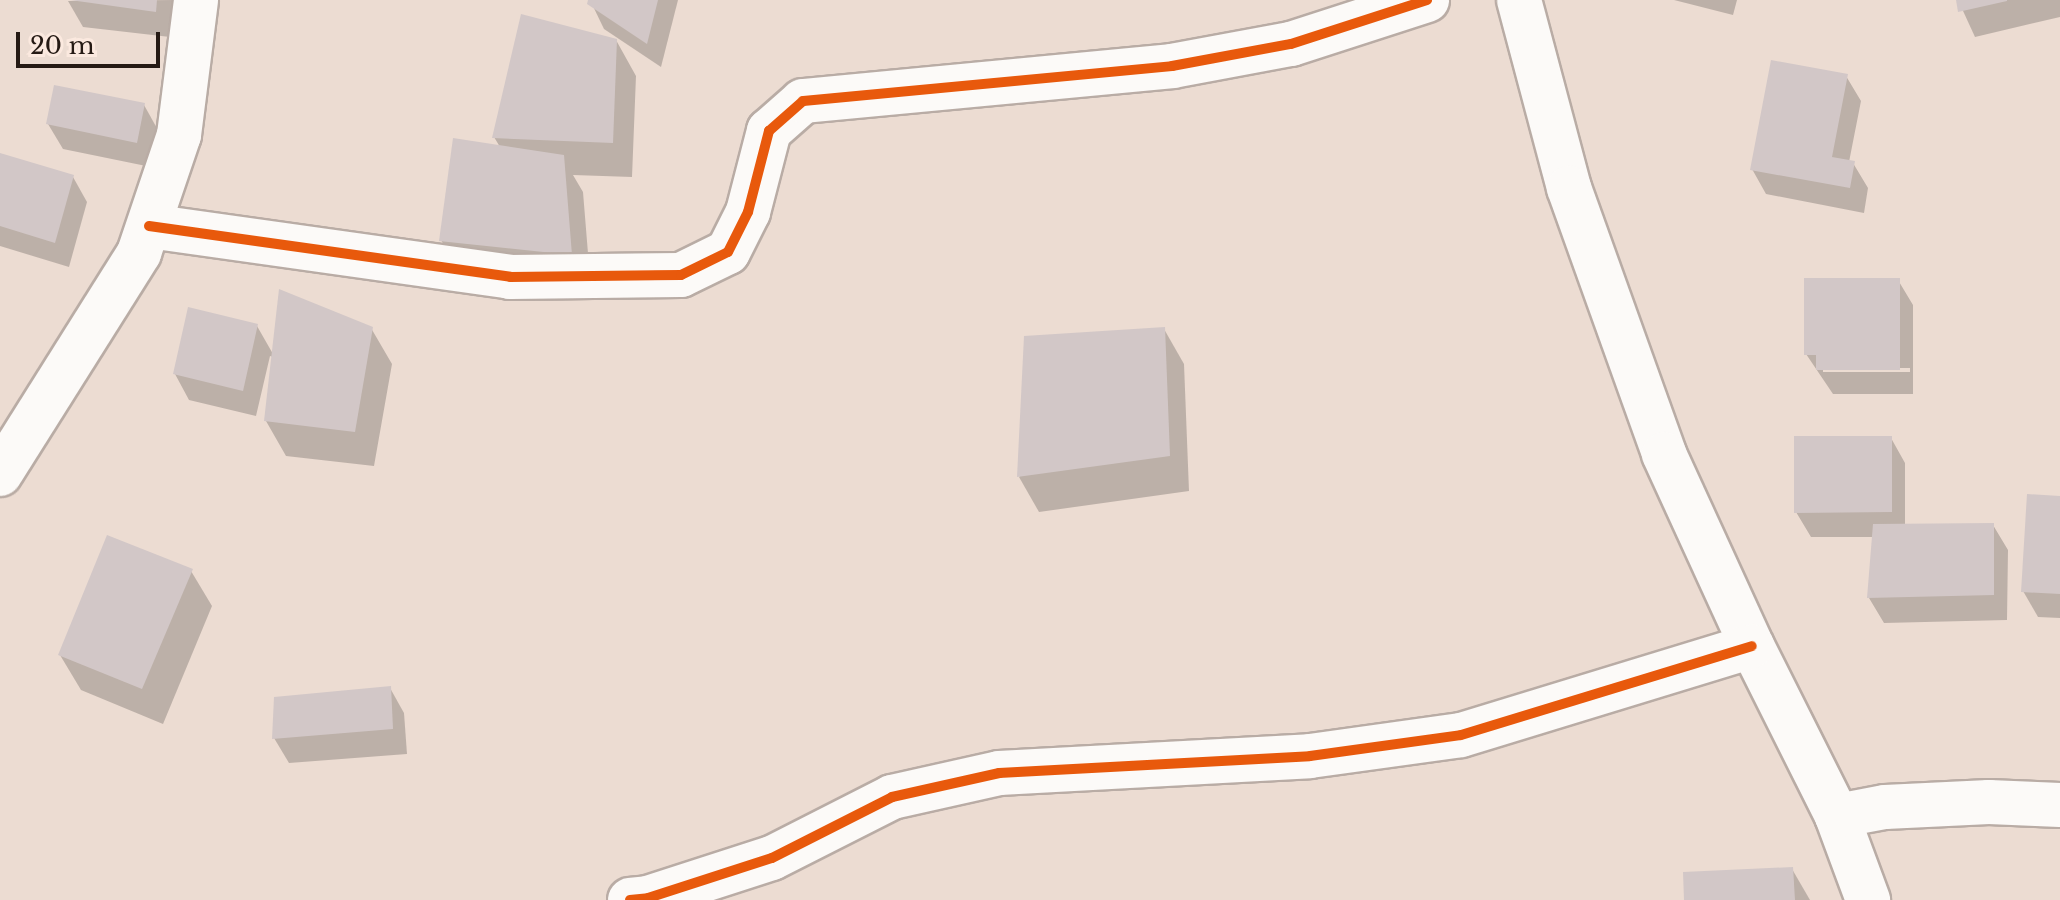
<!DOCTYPE html>
<html>
<head>
<meta charset="utf-8">
<style>
  body { margin:0 }
  #map { position:relative; width:2060px; height:900px; overflow:hidden; background:#ecdcd2; font-family:"Libre Baskerville",serif }
  div>[style] { position:absolute }
  .shadow>* { inset:0; background:#0003 }
  .building>* { inset:0; background:#d2c7c7 }
  .roads { filter:drop-shadow(2px 0 #b9aca5) drop-shadow(-2px 0 #b9aca5) drop-shadow(0 2px #b9aca5) drop-shadow(0 -2px #b9aca5) }
  .minor>* { height:44px; margin:-22px; padding:0 22px; transform-origin:22px; border-radius:22px; background:#fcfaf8 }
  .cycleway>* { height:10px; margin:-5px; padding:0 5px; transform-origin:5px; border-radius:5px; background:#e8590c }
  span { translate:-50% -50%; white-space:nowrap; text-align:center; line-height:1.15; -webkit-text-stroke:7px #fbe9df; paint-order:stroke }
  .scale { position:absolute; left:16px; top:32px; width:144px; height:36px; box-sizing:border-box; border:4px solid #251a14; border-top:0; padding-left:10px; font-size:24px; line-height:28px; white-space:nowrap; color:#251a14; -webkit-text-stroke:6px #fbe9df; paint-order:stroke }
</style>
</head>
<body>
<div id="map">
  <div class="shadow">
    <div style="clip-path:polygon(174px 0,170px 37px,83px 27px,68px 1px)"></div>
    <div style="clip-path:polygon(590px 0,678px 0,661px 67px,604px 29px)"></div>
    <div style="clip-path:polygon(1674px 0,1737px 0,1733px 15px)"></div>
    <div style="clip-path:polygon(1958px 0,2060px 0,2060px 17px,1975px 37px)"></div>
    <div style="clip-path:polygon(616px 40px,636px 76px,632px 177px,573px 175px,583px 192px,591px 290px,461px 276px,441px 240px,500px 147px,494px 137px)"></div>
    <div style="clip-path:polygon(1846px 76px,1861px 101px,1849px 162px,1853px 163px,1868px 188px,1864px 213px,1766px 194px,1752px 169px)"></div>
    <div style="clip-path:polygon(144px 105px,158px 130px,151px 167px,63px 149px,48px 124px)"></div>
    <div style="clip-path:polygon(0 155px,73px 177px,87px 202px,69px 267px,0 246px)"></div>
    <div style="clip-path:polygon(evenodd,1898px 280px,1913px 305px,1913px 394px,1833px 394px,1806px 354px,1898px 280px,1823px 368px,1910px 368px,1910px 372px,1823px 372px,1823px 368px)"></div>
    <div style="clip-path:polygon(257px 326px,273px 354px,371px 328px,392px 364px,374px 466px,286px 456px,266px 421px,273px 357px,270px 356px,256px 416px,189px 400px,175px 374px)"></div>
    <div style="clip-path:polygon(1164px 329px,1184px 364px,1189px 491px,1039px 512px,1019px 477px)"></div>
    <div style="clip-path:polygon(1891px 438px,1905px 463px,1905px 525px,1993px 525px,2008px 550px,2007px 620px,1884px 623px,1869px 598px,1874px 537px,1811px 537px,1796px 512px)"></div>
    <div style="clip-path:polygon(2060px 498px,2060px 618px,2038px 617px,2023px 591px)"></div>
    <div style="clip-path:polygon(191px 571px,212px 606px,163px 724px,81px 690px,60px 655px)"></div>
    <div style="clip-path:polygon(390px 688px,404px 713px,407px 754px,289px 763px,274px 738px)"></div>
    <div style="clip-path:polygon(1792px 869px,1810px 900px,1686px 900px)"></div>
  </div>
  <div class="building">
    <div style="clip-path:polygon(70px 0,157px 0,156px 12px)"></div>
    <div style="clip-path:polygon(588px 0,658px 0,647px 44px,587px 4px)"></div>
    <div style="clip-path:polygon(1956px 0,2007px 0,2007px 1px,1958px 12px)"></div>
    <div style="clip-path:polygon(521px 14px,617px 39px,613px 143px,492px 138px)"></div>
    <div style="clip-path:polygon(1771px 60px,1848px 74px,1832px 157px,1855px 161px,1850px 188px,1750px 170px)"></div>
    <div style="clip-path:polygon(54px 85px,145px 103px,137px 143px,46px 124px)"></div>
    <div style="clip-path:polygon(453px 138px,564px 155px,572px 255px,439px 241px)"></div>
    <div style="clip-path:polygon(0 153px,74px 175px,55px 243px,0 226px)"></div>
    <div style="clip-path:polygon(1804px 278px,1900px 278px,1900px 370px,1816px 370px,1816px 355px,1804px 355px)"></div>
    <div style="clip-path:polygon(279px 289px,373px 327px,355px 432px,264px 421px)"></div>
    <div style="clip-path:polygon(188px 307px,258px 324px,243px 391px,173px 374px)"></div>
    <div style="clip-path:polygon(1165px 327px,1170px 456px,1017px 477px,1024px 336px)"></div>
    <div style="clip-path:polygon(1794px 436px,1892px 436px,1892px 512px,1794px 513px)"></div>
    <div style="clip-path:polygon(2027px 494px,2060px 496px,2060px 594px,2021px 592px)"></div>
    <div style="clip-path:polygon(1994px 523px,1994px 595px,1867px 598px,1873px 524px)"></div>
    <div style="clip-path:polygon(107px 535px,193px 569px,142px 689px,58px 655px)"></div>
    <div style="clip-path:polygon(391px 686px,393px 729px,272px 739px,274px 697px)"></div>
    <div style="clip-path:polygon(1793px 867px,1795px 900px,1684px 900px,1683px 872px)"></div>
  </div>
  <div class="roads">
    <div class="minor">
      <div style="left:1519px;top:0;width:195px;rotate:75.1deg"></div>
      <div style="left:1569px;top:188px;width:282px;rotate:70.3deg"></div>
      <div style="left:1664px;top:454px;width:211px;rotate:65.4deg"></div>
      <div style="left:1752px;top:646px;width:190px;rotate:63.4deg"></div>
      <div style="left:1837px;top:816px;width:90px;rotate:69.7deg"></div>
      <div style="left:149px;top:226px;width:365px;rotate:8deg"></div>
      <div style="left:510px;top:277px;width:171px;rotate:-0.7deg"></div>
      <div style="left:681px;top:275px;width:52px;rotate:-26.1deg"></div>
      <div style="left:728px;top:252px;width:45px;rotate:-63.4deg"></div>
      <div style="left:748px;top:212px;width:84px;rotate:-75.5deg"></div>
      <div style="left:769px;top:131px;width:45px;rotate:-41.4deg"></div>
      <div style="left:803px;top:101px;width:371px;rotate:-5.4deg"></div>
      <div style="left:1172px;top:66px;width:121px;rotate:-10.5deg"></div>
      <div style="left:1291px;top:44px;width:143px;rotate:-17.9deg"></div>
      <div style="left:0;top:474px;width:261px;rotate:-57.8deg"></div>
      <div style="left:139px;top:253px;width:125px;rotate:-71.3deg"></div>
      <div style="left:179px;top:135px;width:136px;rotate:-82.8deg"></div>
      <div style="left:1837px;top:816px;width:49px;rotate:-10.6deg"></div>
      <div style="left:1885px;top:807px;width:104px;rotate:-2.8deg"></div>
      <div style="left:1989px;top:802px;width:71px;rotate:2.4deg"></div>
      <div style="left:630px;top:900px;width:18px;rotate:-6deg"></div>
      <div style="left:648px;top:898px;width:130px;rotate:-17.9deg"></div>
      <div style="left:772px;top:858px;width:135px;rotate:-26.9deg"></div>
      <div style="left:892px;top:797px;width:110px;rotate:-12.6deg"></div>
      <div style="left:999px;top:773px;width:311px;rotate:-3.1deg"></div>
      <div style="left:1310px;top:756px;width:152px;rotate:-7.9deg"></div>
      <div style="left:1461px;top:735px;width:304px;rotate:-17deg"></div>
    </div>
  </div>
  <div class="cycleway">
    <div style="left:149px;top:226px;width:365px;rotate:8deg"></div>
    <div style="left:510px;top:277px;width:171px;rotate:-0.7deg"></div>
    <div style="left:681px;top:275px;width:52px;rotate:-26.1deg"></div>
    <div style="left:728px;top:252px;width:45px;rotate:-63.4deg"></div>
    <div style="left:748px;top:212px;width:84px;rotate:-75.5deg"></div>
    <div style="left:769px;top:131px;width:45px;rotate:-41.4deg"></div>
    <div style="left:803px;top:101px;width:371px;rotate:-5.4deg"></div>
    <div style="left:1172px;top:66px;width:121px;rotate:-10.5deg"></div>
    <div style="left:1291px;top:44px;width:143px;rotate:-17.9deg"></div>
    <div style="left:630px;top:900px;width:18px;rotate:-6deg"></div>
    <div style="left:648px;top:898px;width:130px;rotate:-17.9deg"></div>
    <div style="left:772px;top:858px;width:135px;rotate:-26.9deg"></div>
    <div style="left:892px;top:797px;width:110px;rotate:-12.6deg"></div>
    <div style="left:999px;top:773px;width:311px;rotate:-3.1deg"></div>
    <div style="left:1310px;top:756px;width:152px;rotate:-7.9deg"></div>
    <div style="left:1461px;top:735px;width:304px;rotate:-17deg"></div>
  </div>
  <div class="scale">20 m</div>
</div>
</body>
</html>
